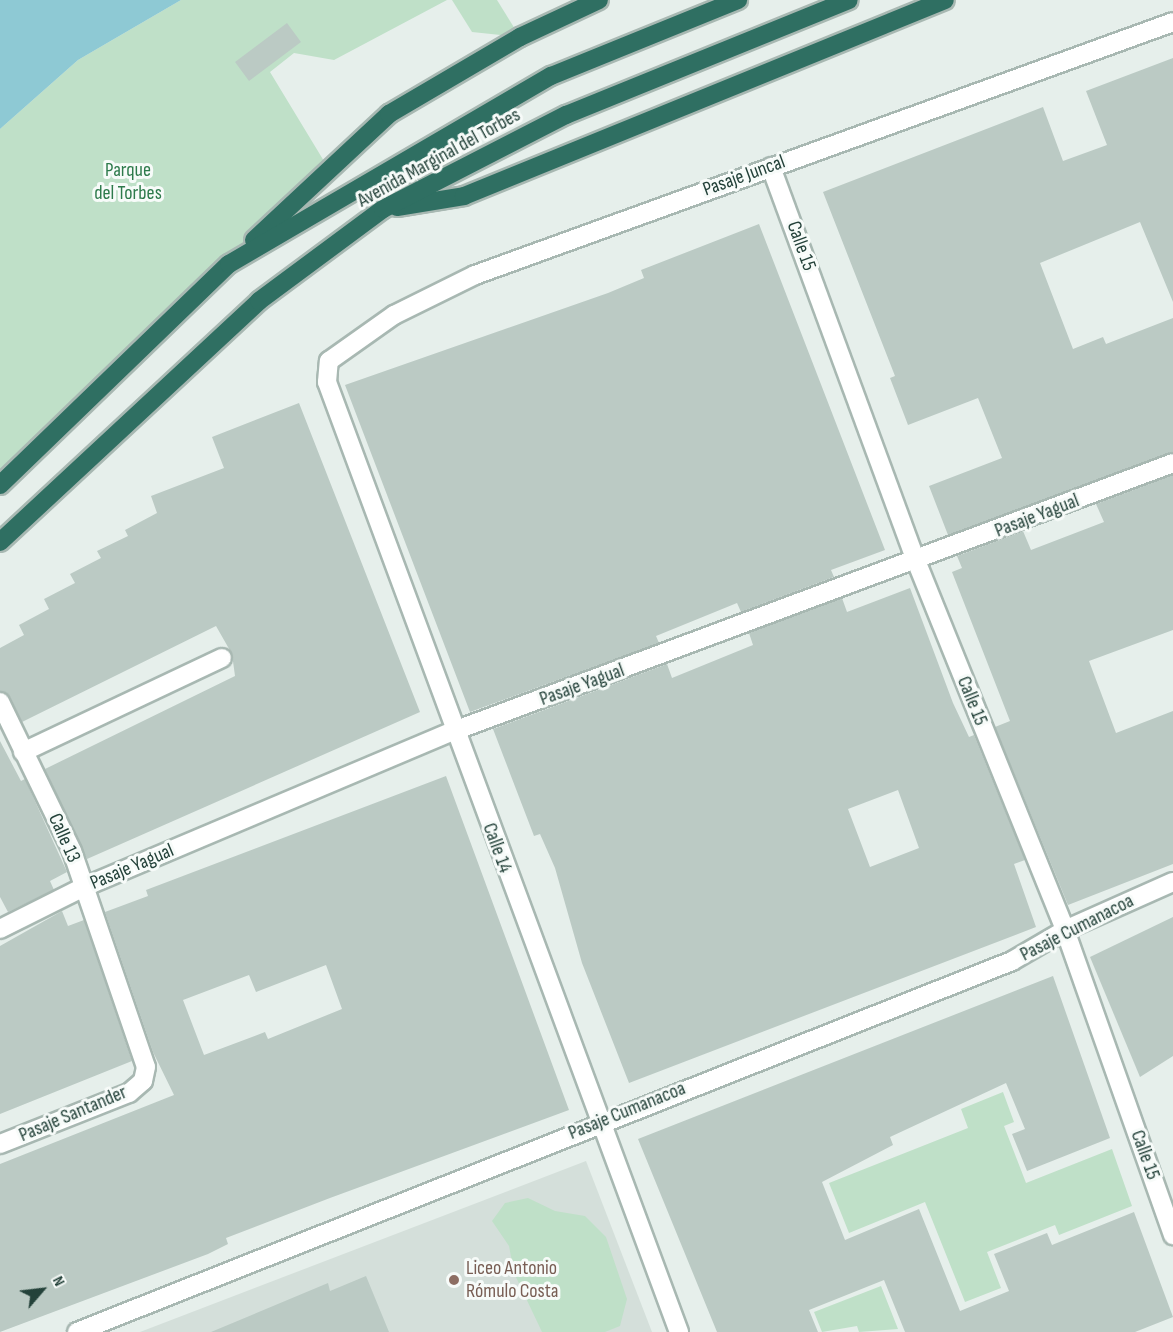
<!DOCTYPE html>
<html>
<head>
<meta charset="utf-8">
<style>
  body { margin:0 }
  #map { position:relative; width:1173px; height:1332px; overflow:hidden; background:#e6efeb; font-family:"Sofia Sans Condensed",sans-serif }
  div>[style] { position:absolute }
  .built>* { inset:0; background:#d4dfda }
  .green>* { inset:0; background:#bfe0c8 }
  .water>* { inset:0; background:#8ec9d4 }
  .building>* { inset:0; background:#bbcac4 }
  .roads { filter:drop-shadow(2px 0 #a8b8b2) drop-shadow(-2px 0 #a8b8b2) drop-shadow(0 2px #a8b8b2) drop-shadow(0 -2px #a8b8b2) }
  .minor>* { height:18px; margin:-9px; padding:0 9px; transform-origin:9px; border-radius:9px; background:#fff }
  .highway>* { height:18px; margin:-9px; padding:0 9px; transform-origin:9px; border-radius:9px; background:#2f6f62 }
  .dots>* { width:16px; height:16px; translate:-50% -50%; box-sizing:border-box; border:3px solid #f7fbf9; border-radius:50% }
  span { translate:-50% -50%; white-space:nowrap; text-align:center; line-height:1.15; -webkit-text-stroke:6px #f7fbf9; paint-order:stroke }
  .street-label { font-size:20px; color:#24423a }
  .park-label { font-size:20px; color:#2d7a4b }
  .education-label { font-size:20px; color:#785e54 }
  .left { translate:0 -50%; text-align:left }
  .north { position:absolute; left:12px; top:1260px; width:60px; height:60px; -webkit-text-stroke:4px #f7fbf9; paint-order:stroke; rotate:62deg; font-size:16px; font-weight:700; line-height:24px; text-align:center; color:#24423a }
  .north::after { content:''; display:block; margin:auto; width:21px; height:27px; background:#24423a; clip-path:polygon(50% 0,100% 100%,50% 72%,0 100%) }
</style>
</head>
<body>
<div id="map">
  <div class="built">
    <div style="clip-path:polygon(586px 1161px,652px 1332px,140px 1332px)"></div>
  </div>
  <div class="green">
    <div style="clip-path:polygon(181px 0,447px 0,334px 60px,294px 53px,270px 72px,330px 171px,0 485px,0 129px,78px 60px)"></div>
    <div style="clip-path:polygon(452px 0,497px 0,520px 37px,472px 32px)"></div>
    <div style="clip-path:polygon(1003px 1092px,1014px 1122px,1004px 1126px,1026px 1183px,1112px 1149px,1132px 1206px,1059px 1235px,1055px 1225px,987px 1252px,1001px 1288px,965px 1302px,925px 1202px,849px 1233px,829px 1183px,968px 1128px,961px 1109px)"></div>
    <div style="clip-path:polygon(528px 1198px,555px 1211px,585px 1216px,606px 1237px,627px 1299px,620px 1326px,605px 1332px,542px 1332px,514px 1273px,509px 1246px,492px 1221px,505px 1203px)"></div>
    <div style="clip-path:polygon(881px 1286px,898px 1329px,859px 1332px,857px 1326px,822px 1332px,814px 1312px)"></div>
  </div>
  <div class="water">
    <div style="clip-path:polygon(0 0,181px 0,78px 60px,0 129px)"></div>
  </div>
  <div class="building">
    <div style="clip-path:polygon(287px 23px,301px 42px,249px 81px,235px 62px)"></div>
    <div style="clip-path:polygon(1173px 58px,1173px 302px,1140px 222px,1040px 263px,1073px 349px,1103px 337px,1106px 344px,1173px 318px,1173px 452px,948px 535px,929px 486px,1002px 458px,978px 398px,908px 425px,890px 378px,895px 376px,823px 192px,1043px 107px,1063px 161px,1107px 145px,1086px 91px)"></div>
    <div style="clip-path:polygon(759px 224px,885px 550px,831px 570px,834px 577px,741px 612px,737px 603px,656px 636px,659px 643px,470px 712px,345px 385px,608px 293px,644px 278px,641px 270px)"></div>
    <div style="clip-path:polygon(299px 403px,420px 712px,87px 859px,45px 769px,235px 676px,232px 654px,216px 626px,22px 722px,10px 697px,0 691px,0 648px,24px 635px,19px 625px,49px 609px,44px 599px,75px 583px,70px 574px,101px 558px,97px 551px,128px 536px,125px 530px,157px 513px,151px 496px,224px 468px,212px 437px)"></div>
    <div style="clip-path:polygon(1173px 475px,1173px 630px,1089px 661px,1116px 733px,1173px 711px,1173px 864px,1068px 905px,995px 727px,1010px 721px,952px 572px,962px 568px,957px 556px,1023px 531px,1031px 550px,1104px 522px,1096px 504px)"></div>
    <div style="clip-path:polygon(evenodd,910px 588px,953px 703px,969px 737px,974px 735px,1025px 860px,1014px 864px,1036px 927px,629px 1083px,582px 963px,555px 868px,540px 834px,534px 836px,493px 729px,667px 664px,672px 678px,753px 645px,749px 633px,842px 598px,847px 612px,910px 588px,898px 790px,919px 848px,870px 867px,848px 809px,898px 790px)"></div>
    <div style="clip-path:polygon(0 741px,21px 781px,25px 779px,67px 872px,50px 881px,54px 890px,8px 912px,0 897px)"></div>
    <div style="clip-path:polygon(evenodd,446px 776px,569px 1110px,330px 1198px,226px 1238px,228px 1244px,208px 1254px,0 1332px,0 1164px,174px 1095px,153px 1052px,105px 912px,148px 896px,146px 890px,446px 776px,326px 965px,342px 1009px,268px 1039px,265px 1032px,204px 1055px,183px 1000px,249px 975px,256px 992px,326px 965px)"></div>
    <div style="clip-path:polygon(62px 911px,68px 926px,84px 920px,132px 1061px,0 1114px,0 946px)"></div>
    <div style="clip-path:polygon(1173px 917px,1173px 1056px,1140px 1077px,1090px 957px)"></div>
    <div style="clip-path:polygon(1053px 976px,1110px 1138px,1027px 1171px,1012px 1134px,1025px 1129px,1006px 1083px,890px 1137px,893px 1145px,822px 1182px,845px 1240px,919px 1209px,960px 1311px,1009px 1291px,994px 1254px,1047px 1233px,1052px 1245px,1134px 1212px,1173px 1317px,1135px 1332px,905px 1332px,884px 1280px,809px 1310px,818px 1332px,717px 1332px,638px 1139px)"></div>
    <div style="clip-path:polygon(366px 1276px,389px 1332px,211px 1332px,328px 1283px,330px 1291px)"></div>
  </div>
  <div class="roads">
    <div class="minor">
      <div style="left:771px;top:167px;width:422px;rotate:69.8deg"></div>
      <div style="left:917px;top:563px;width:396px;rotate:68deg"></div>
      <div style="left:1065px;top:930px;width:324px;rotate:70.5deg"></div>
      <div style="left:0;top:702px;width:165px;rotate:64.2deg"></div>
      <div style="left:72px;top:851px;width:228px;rotate:71.1deg"></div>
      <div style="left:146px;top:1067px;width:14px;rotate:102deg"></div>
      <div style="left:143px;top:1081px;width:18px;rotate:139deg"></div>
      <div style="left:129px;top:1093px;width:139px;rotate:158.4deg"></div>
      <div style="left:23px;top:752px;width:220px;rotate:-25.3deg"></div>
      <div style="left:0;top:929px;width:94px;rotate:-26.6deg"></div>
      <div style="left:84px;top:887px;width:402px;rotate:-22.9deg"></div>
      <div style="left:454px;top:731px;width:767px;rotate:-20.44deg"></div>
      <div style="left:77px;top:1332px;width:1006px;rotate:-21.64deg"></div>
      <div style="left:1012px;top:961px;width:61px;rotate:-30.3deg"></div>
      <div style="left:1065px;top:930px;width:118px;rotate:-24deg"></div>
      <div style="left:679px;top:1332px;width:1013px;rotate:-110.33deg"></div>
      <div style="left:327px;top:382px;width:21px;rotate:-85deg"></div>
      <div style="left:329px;top:361px;width:80px;rotate:-35.3deg"></div>
      <div style="left:394px;top:315px;width:90px;rotate:-26.3deg"></div>
      <div style="left:475px;top:275px;width:742px;rotate:-19.92deg"></div>
    </div>
    <div class="highway">
      <div style="left:397px;top:207px;width:68px;rotate:-9.3deg"></div>
      <div style="left:464px;top:196px;width:519px;rotate:-22.17deg"></div>
      <div style="left:254px;top:240px;width:185px;rotate:-43deg"></div>
      <div style="left:389px;top:114px;width:152px;rotate:-30.4deg"></div>
      <div style="left:520px;top:37px;width:87px;rotate:-25.1deg"></div>
      <div style="left:0;top:485px;width:318px;rotate:-44deg"></div>
      <div style="left:229px;top:264px;width:373px;rotate:-30.3deg"></div>
      <div style="left:551px;top:76px;width:202px;rotate:-22.1deg"></div>
      <div style="left:0;top:542px;width:354px;rotate:-42.9deg"></div>
      <div style="left:259px;top:301px;width:154px;rotate:-36.6deg"></div>
      <div style="left:383px;top:209px;width:206px;rotate:-27.2deg"></div>
      <div style="left:566px;top:115px;width:305px;rotate:-22.1deg"></div>
    </div>
  </div>
  <div class="dots">
    <div style="left:454px;top:1280px;background:#8d6e63"></div>
  </div>
  <div class="street-label">
    <span style="left:439px;top:158px;rotate:-29deg">Avenida Marginal del Torbes</span>
    <span style="left:744px;top:176px;rotate:-20deg">Pasaje Juncal</span>
    <span style="left:801px;top:246px;rotate:70deg">Calle 15</span>
    <span style="left:1037px;top:516px;rotate:-21deg">Pasaje Yagual</span>
    <span style="left:582px;top:685px;rotate:-20deg">Pasaje Yagual</span>
    <span style="left:972px;top:701px;rotate:68deg">Calle 15</span>
    <span style="left:64px;top:838px;rotate:66deg">Calle 13</span>
    <span style="left:497px;top:848px;rotate:70deg">Calle 14</span>
    <span style="left:132px;top:867px;rotate:-23deg">Pasaje Yagual</span>
    <span style="left:1077px;top:928px;rotate:-27deg">Pasaje Cumanacoa</span>
    <span style="left:627px;top:1111px;rotate:-22deg">Pasaje Cumanacoa</span>
    <span style="left:73px;top:1114px;rotate:-23deg">Pasaje Santander</span>
    <span style="left:1145px;top:1155px;rotate:70deg">Calle 15</span>
  </div>
  <div class="park-label">
    <span style="left:128px;top:182px">Parque<br>del Torbes</span>
  </div>
  <div class="education-label">
    <span class="left" style="left:466px;top:1280px">Liceo Antonio<br>Rómulo Costa</span>
  </div>
  <div class="north">N</div>
</div>
</body>
</html>
